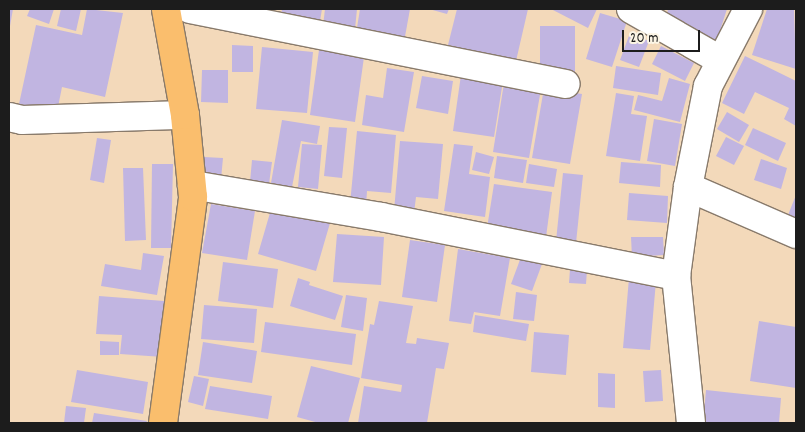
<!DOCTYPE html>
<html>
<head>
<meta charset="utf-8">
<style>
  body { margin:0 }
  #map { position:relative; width:805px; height:432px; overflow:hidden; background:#f3d9ba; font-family:Dekko,sans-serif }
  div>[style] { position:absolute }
  .building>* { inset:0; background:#c1b5e1 }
  .roads { filter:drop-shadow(1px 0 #887a6b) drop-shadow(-1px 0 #887a6b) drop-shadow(0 1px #887a6b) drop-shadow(0 -1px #887a6b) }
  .minor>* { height:28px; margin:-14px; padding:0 14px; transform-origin:14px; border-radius:14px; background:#fff }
  .major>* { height:28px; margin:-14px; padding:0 14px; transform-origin:14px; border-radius:14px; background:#fabe6d }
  span { translate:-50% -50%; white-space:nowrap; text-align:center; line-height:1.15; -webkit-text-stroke:4.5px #fcf5e5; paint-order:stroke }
  .frame { position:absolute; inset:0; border:10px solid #1c1c1c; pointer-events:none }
  .scale { position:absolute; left:622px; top:30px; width:78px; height:22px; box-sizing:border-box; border:2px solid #1c1c1c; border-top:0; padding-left:6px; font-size:15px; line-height:18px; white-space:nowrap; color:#1c1c1c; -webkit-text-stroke:4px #fcf5e5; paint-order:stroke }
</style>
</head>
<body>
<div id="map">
  <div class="building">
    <div style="clip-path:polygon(9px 9px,13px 9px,10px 26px,9px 26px)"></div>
    <div style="clip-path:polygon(30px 9px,54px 9px,49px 24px,27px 16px)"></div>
    <div style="clip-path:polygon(61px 9px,81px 9px,76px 31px,57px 26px)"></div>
    <div style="clip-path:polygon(87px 9px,123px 13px,105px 97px,62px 87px,57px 112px,19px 104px,36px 25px,82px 35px)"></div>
    <div style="clip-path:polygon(282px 9px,322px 9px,319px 27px,280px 21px)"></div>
    <div style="clip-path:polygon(325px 9px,357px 9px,355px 29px,323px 26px)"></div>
    <div style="clip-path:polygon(360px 9px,410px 9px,404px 42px,356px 34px)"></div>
    <div style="clip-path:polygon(429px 9px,449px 9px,447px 14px)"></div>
    <div style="clip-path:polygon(457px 9px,528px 9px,516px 61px,448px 45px)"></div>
    <div style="clip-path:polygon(551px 9px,597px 9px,588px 28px)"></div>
    <div style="clip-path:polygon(668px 9px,727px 9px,717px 40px,686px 30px,688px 25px,666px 18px)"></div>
    <div style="clip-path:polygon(767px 9px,794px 9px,796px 69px,752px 55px)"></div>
    <div style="clip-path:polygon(600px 13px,627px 21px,612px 67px,586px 59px)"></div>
    <div style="clip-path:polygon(540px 26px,575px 26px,575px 77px,540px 76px)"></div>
    <div style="clip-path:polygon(630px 33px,649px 41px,639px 67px,620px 60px)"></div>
    <div style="clip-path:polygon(232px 45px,253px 46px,253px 72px,232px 72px)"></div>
    <div style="clip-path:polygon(661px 46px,694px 63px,685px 81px,652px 64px)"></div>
    <div style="clip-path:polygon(262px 47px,313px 52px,307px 113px,256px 109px)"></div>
    <div style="clip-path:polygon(319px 50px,364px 57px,355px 122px,310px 115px)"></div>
    <div style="clip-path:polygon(745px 56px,796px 81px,796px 126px,784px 119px,789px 108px,755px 92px,744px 114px,722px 103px)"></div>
    <div style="clip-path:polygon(616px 66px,661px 73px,658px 95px,613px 88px)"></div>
    <div style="clip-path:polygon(387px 68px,414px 72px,404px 132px,362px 125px,366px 95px,383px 98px)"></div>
    <div style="clip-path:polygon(202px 70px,228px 70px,228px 103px,201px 102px)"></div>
    <div style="clip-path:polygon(461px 75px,503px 81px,494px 137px,453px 131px)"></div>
    <div style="clip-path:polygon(422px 76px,453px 81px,448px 114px,416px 108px)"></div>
    <div style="clip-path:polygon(669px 78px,690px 84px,680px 122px,634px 110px,638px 95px,662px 101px)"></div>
    <div style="clip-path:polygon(504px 83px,541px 89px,529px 158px,493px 152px)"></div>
    <div style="clip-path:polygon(544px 88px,582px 94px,570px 164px,532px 158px)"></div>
    <div style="clip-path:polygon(616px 93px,634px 96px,631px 114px,647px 116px,640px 161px,606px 156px)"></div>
    <div style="clip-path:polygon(727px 112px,749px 125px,739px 142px,717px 129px)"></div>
    <div style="clip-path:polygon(654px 119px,682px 124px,675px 166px,647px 161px)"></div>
    <div style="clip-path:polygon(282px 120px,320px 126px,317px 144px,301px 141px,292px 187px,271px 183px)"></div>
    <div style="clip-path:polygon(329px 127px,347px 128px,342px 178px,324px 176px)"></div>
    <div style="clip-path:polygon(753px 128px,786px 143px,778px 161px,745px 145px)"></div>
    <div style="clip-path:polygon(357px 131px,396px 135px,391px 193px,367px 191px,366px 206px,350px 204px)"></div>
    <div style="clip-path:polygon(726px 137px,744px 146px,734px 165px,716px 156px)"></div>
    <div style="clip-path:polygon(97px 138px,111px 140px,104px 183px,90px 180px)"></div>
    <div style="clip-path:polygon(400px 141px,443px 144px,438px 199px,416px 197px,414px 213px,394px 211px)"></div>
    <div style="clip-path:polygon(302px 144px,322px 145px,318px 189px,298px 187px)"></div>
    <div style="clip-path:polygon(454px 144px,473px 146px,469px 174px,490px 177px,485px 217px,444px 211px)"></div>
    <div style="clip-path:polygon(476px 152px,494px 157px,489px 174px,472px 170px)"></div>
    <div style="clip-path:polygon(497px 156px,527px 160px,523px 183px,494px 178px)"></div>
    <div style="clip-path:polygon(204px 157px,223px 158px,221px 179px,202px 178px)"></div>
    <div style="clip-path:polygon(761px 159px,787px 168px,781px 189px,754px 180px)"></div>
    <div style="clip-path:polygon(252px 160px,272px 162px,269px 184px,250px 182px)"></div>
    <div style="clip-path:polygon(621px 162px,661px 165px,660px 187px,619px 183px)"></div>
    <div style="clip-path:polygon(152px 164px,173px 164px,171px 248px,151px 248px)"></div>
    <div style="clip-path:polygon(529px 164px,557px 169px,554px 187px,526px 183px)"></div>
    <div style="clip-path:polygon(123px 168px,143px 168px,146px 240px,125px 241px)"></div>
    <div style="clip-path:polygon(563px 173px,583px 175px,576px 243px,556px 241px)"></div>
    <div style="clip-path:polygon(494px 184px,552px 192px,546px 237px,487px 228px)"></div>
    <div style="clip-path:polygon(629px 193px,668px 196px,667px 223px,627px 220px)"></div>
    <div style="clip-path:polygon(796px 195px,796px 224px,786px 220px)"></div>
    <div style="clip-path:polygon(211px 204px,255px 211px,247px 260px,202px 253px)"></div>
    <div style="clip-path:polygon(272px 206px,330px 223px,316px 271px,258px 254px)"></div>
    <div style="clip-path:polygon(337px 234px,384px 237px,381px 285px,333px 282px)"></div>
    <div style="clip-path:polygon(631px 237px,663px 237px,664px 255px,632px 257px)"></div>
    <div style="clip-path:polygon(410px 240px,445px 245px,437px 302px,402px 297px)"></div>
    <div style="clip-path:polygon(458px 249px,510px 258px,500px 316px,474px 312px,471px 324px,449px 321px)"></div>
    <div style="clip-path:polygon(143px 253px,164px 256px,157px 295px,101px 286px,105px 264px,141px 270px)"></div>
    <div style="clip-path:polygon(521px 257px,542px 264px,532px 291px,511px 284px)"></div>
    <div style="clip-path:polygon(223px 262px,278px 269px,273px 308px,218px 301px)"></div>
    <div style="clip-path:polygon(570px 269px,587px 270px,586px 284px,569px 283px)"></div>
    <div style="clip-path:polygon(298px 278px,310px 282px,309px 285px,343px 296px,335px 320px,290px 306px)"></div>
    <div style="clip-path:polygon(629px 278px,656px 281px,650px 350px,623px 348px)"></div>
    <div style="clip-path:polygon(516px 292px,537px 295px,534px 321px,513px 319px)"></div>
    <div style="clip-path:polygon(346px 295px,367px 298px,363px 331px,341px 327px)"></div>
    <div style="clip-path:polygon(99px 296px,164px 301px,163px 357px,120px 354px,122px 335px,96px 334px)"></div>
    <div style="clip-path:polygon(379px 301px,413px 306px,406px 343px,416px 344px,417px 338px,449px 343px,444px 369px,436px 368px,427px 423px,358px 423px,364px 386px,401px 392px,402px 385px,361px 378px,370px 324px,374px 325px)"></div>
    <div style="clip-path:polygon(204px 305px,257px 309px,254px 343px,201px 339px)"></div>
    <div style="clip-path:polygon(475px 315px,529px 324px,526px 341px,473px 332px)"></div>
    <div style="clip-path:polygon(759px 321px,796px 327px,796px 388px,750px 381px)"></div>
    <div style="clip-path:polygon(265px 322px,356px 334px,352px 365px,261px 352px)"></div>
    <div style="clip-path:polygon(534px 332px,569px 335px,566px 375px,531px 372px)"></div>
    <div style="clip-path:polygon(100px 341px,119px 342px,119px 355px,100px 355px)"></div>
    <div style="clip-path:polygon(203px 342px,257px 351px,252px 383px,198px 375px)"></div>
    <div style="clip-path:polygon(311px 366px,360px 378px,348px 423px,319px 423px,297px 417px)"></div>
    <div style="clip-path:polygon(77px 370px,148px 382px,143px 414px,71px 402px)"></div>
    <div style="clip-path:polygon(661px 370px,663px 401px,645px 402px,643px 371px)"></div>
    <div style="clip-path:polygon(598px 373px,615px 374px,615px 408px,598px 407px)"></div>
    <div style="clip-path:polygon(194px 376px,209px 379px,203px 406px,188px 402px)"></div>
    <div style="clip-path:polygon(210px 386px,272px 396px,268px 419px,205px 409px)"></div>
    <div style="clip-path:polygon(706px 390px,781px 398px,779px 423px,703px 422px)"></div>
    <div style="clip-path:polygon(66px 406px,86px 408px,84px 423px,64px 423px)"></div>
    <div style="clip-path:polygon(94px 413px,147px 421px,146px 423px,92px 423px)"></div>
  </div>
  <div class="roads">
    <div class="minor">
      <div style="left:190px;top:9px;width:383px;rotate:11.3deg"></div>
      <div style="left:631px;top:9px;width:103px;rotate:29.8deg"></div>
      <div style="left:9px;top:117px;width:13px;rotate:13deg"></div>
      <div style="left:22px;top:120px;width:163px;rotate:-1.8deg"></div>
      <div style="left:192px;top:185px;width:192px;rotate:9.6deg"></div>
      <div style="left:381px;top:217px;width:301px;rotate:11.3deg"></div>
      <div style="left:688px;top:187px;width:118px;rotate:23.5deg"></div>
      <div style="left:691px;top:423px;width:148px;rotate:-95.8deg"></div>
      <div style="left:676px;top:276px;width:90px;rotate:-82.3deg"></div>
      <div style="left:688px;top:187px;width:103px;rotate:-78.8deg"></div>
      <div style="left:708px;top:86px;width:87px;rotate:-62.5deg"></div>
    </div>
    <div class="major">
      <div style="left:163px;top:423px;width:228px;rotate:-82.4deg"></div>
      <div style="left:193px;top:197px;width:82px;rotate:-95.6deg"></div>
      <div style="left:185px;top:115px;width:108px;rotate:-100.2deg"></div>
    </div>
  </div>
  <div class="frame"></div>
  <div class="scale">20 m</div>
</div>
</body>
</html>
